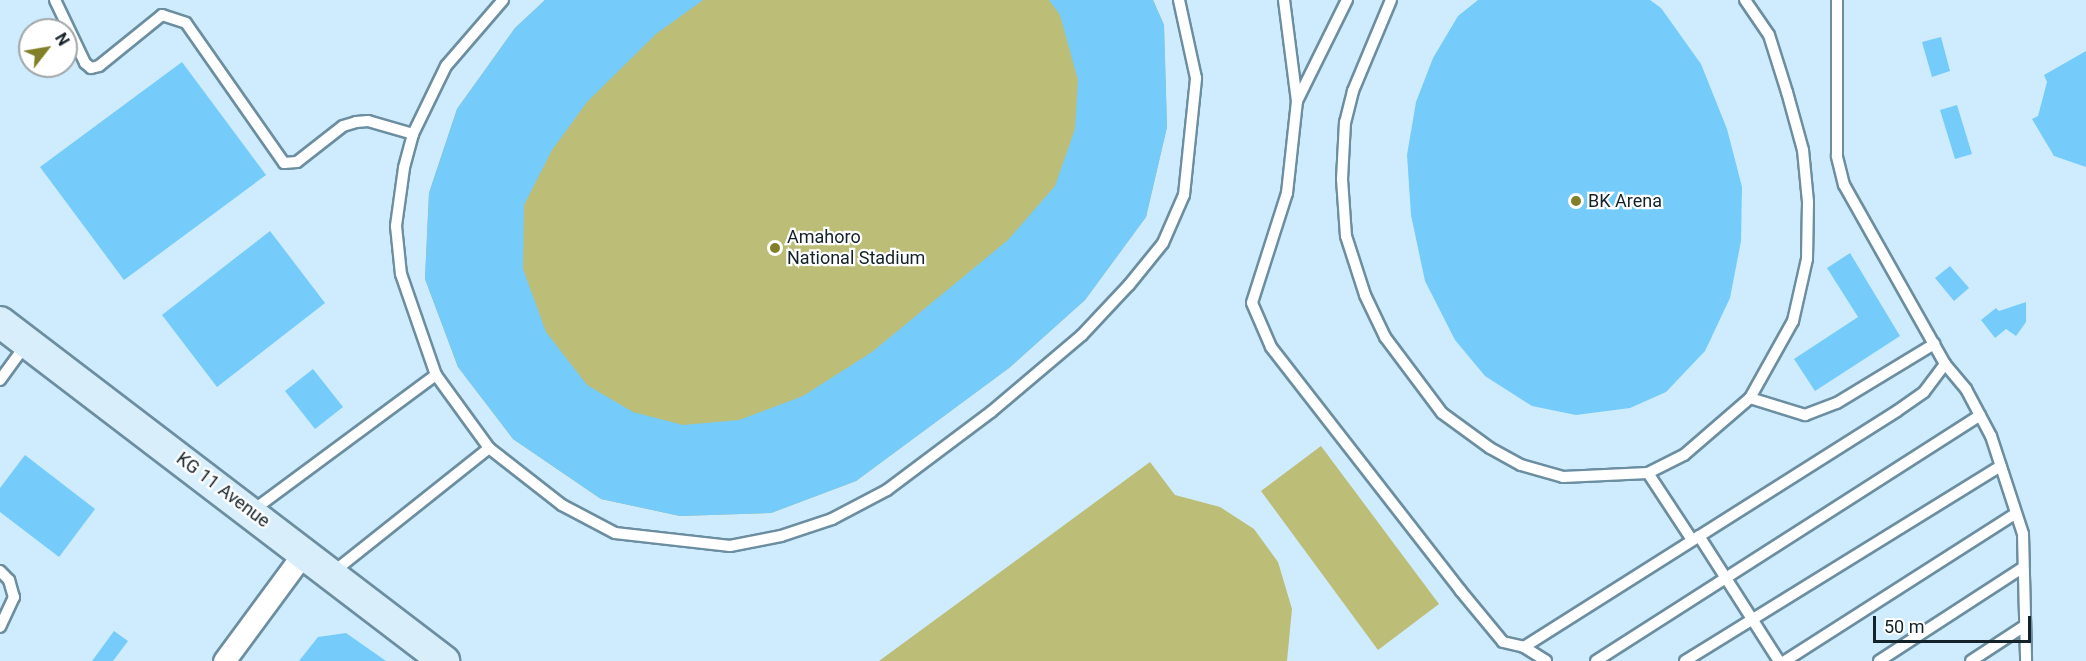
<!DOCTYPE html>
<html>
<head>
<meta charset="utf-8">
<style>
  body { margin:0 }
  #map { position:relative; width:2086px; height:661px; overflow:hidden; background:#cfecfe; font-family:Roboto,sans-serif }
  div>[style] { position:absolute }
  .green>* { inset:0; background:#bcbd77 }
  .building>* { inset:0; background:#75cbfa }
  .roads { filter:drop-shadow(2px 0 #6c8ea1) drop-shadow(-2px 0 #6c8ea1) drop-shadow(0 2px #6c8ea1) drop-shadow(0 -2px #6c8ea1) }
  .service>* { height:10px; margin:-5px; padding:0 5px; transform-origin:5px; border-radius:5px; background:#fff }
  .minor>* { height:21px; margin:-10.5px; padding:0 10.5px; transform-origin:10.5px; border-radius:10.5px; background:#fff }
  .secondary>* { height:30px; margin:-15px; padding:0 15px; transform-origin:15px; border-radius:15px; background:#d8effb }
  .dots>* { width:16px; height:16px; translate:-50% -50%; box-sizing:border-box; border:3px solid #fff; border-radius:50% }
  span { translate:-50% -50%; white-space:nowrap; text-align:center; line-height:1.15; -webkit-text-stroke:4.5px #fff; paint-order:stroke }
  .poi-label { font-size:18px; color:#142229 }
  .left { translate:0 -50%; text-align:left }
  .street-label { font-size:18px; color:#142229 }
  .north { position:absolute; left:18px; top:18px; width:60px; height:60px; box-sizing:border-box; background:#fff; border:2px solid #a1a7a9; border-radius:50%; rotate:59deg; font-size:16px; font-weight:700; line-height:24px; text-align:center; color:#142229 }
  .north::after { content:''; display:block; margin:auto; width:21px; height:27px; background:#818029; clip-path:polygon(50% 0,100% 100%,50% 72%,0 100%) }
  .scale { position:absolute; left:1873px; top:616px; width:158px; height:27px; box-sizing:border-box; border:3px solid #142229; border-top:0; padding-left:8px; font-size:18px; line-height:21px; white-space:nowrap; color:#142229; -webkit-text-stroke:4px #fff; paint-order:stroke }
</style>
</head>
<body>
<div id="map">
  <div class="green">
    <div style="clip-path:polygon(545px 0,1153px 0,1164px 25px,1167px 127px,1146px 217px,1085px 300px,1009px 368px,856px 481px,771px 513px,680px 516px,601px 499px,513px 439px,458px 367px,425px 279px,429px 193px,457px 109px,515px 28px)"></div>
    <div style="clip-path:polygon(1321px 446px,1439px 604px,1378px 650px,1261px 491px)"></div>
    <div style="clip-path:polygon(1150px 462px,1175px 495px,1220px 507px,1254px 529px,1278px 562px,1292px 609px,1287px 661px,879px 661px)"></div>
  </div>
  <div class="building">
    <div style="clip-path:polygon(545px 0,703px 0,656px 34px,587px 102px,552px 150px,524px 205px,523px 269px,546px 332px,587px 385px,633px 412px,683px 425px,739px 420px,803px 396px,872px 352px,1008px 240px,1055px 186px,1075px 129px,1078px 80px,1060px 15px,1049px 0,1153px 0,1164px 25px,1167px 127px,1146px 217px,1085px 300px,1009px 368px,856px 481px,771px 513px,680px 516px,601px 499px,513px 439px,458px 367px,425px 279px,429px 193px,457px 109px,515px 28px)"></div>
    <div style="clip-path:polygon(1478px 0,1650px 0,1661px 8px,1701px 64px,1727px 129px,1742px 187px,1741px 241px,1730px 298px,1705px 351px,1666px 392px,1630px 408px,1576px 415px,1532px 406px,1485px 376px,1455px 340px,1425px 281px,1411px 215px,1407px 155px,1416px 102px,1433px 58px,1458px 16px)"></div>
    <div style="clip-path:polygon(1941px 37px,1950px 71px,1932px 77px,1922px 42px)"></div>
    <div style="clip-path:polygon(2086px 51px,2086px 167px,2054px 156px,2032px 119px,2038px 116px,2047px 82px,2044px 75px)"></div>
    <div style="clip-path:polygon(182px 62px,266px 175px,124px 280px,40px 167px)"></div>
    <div style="clip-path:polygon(1957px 105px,1972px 154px,1955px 159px,1940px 110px)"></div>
    <div style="clip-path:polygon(270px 231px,325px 303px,217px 387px,162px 315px)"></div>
    <div style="clip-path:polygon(1850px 253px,1900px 336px,1815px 391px,1794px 359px,1858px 317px,1827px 268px)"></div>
    <div style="clip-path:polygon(1950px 266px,1969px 288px,1954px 301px,1935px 278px)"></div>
    <div style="clip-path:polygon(2026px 302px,2026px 322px,2016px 336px,2006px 329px,1995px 338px,1981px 320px,1996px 308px,1999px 311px)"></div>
    <div style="clip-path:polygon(313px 369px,343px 407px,315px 429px,285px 391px)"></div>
    <div style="clip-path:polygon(25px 455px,95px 509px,59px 557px,0 512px,0 488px)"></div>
    <div style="clip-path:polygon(114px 631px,128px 641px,113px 661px,92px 661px)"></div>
    <div style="clip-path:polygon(346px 633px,386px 661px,299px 661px,318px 637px)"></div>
  </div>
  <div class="roads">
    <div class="service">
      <div style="left:55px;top:0;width:70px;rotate:64.5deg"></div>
      <div style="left:85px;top:63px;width:8px;rotate:40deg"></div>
      <div style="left:91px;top:68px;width:8px;rotate:-14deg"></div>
      <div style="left:99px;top:66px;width:81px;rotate:-39deg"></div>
      <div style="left:162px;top:15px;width:25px;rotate:18deg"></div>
      <div style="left:186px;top:23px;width:171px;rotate:55deg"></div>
      <div style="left:284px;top:163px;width:13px;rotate:-4deg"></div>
      <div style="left:297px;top:162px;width:58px;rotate:-38deg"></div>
      <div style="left:343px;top:126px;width:14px;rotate:-17deg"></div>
      <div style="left:356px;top:122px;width:12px;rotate:-5deg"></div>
      <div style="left:368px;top:121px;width:47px;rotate:16.1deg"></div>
      <div style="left:503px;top:0;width:87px;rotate:130.8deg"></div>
      <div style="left:446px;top:66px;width:76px;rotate:115.9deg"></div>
      <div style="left:413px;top:134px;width:35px;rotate:105deg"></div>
      <div style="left:404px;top:168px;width:59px;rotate:97.9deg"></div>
      <div style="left:396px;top:226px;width:48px;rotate:84.1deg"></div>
      <div style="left:401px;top:274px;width:107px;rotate:70.9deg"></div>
      <div style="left:436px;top:375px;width:90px;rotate:54deg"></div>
      <div style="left:489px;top:448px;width:93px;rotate:38deg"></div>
      <div style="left:562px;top:505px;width:60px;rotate:27.8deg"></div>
      <div style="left:615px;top:533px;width:116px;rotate:6.4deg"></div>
      <div style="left:730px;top:546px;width:52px;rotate:-11.1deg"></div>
      <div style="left:781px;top:536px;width:54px;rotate:-18.4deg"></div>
      <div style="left:832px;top:519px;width:62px;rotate:-27.8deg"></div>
      <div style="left:887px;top:490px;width:130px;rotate:-36.9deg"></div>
      <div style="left:991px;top:412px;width:119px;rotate:-40.2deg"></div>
      <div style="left:1082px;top:335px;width:69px;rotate:-46.8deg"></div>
      <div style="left:1129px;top:285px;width:54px;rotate:-51deg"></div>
      <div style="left:1163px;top:243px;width:52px;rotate:-66.4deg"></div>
      <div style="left:1184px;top:195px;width:118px;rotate:-84.1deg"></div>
      <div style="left:1196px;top:78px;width:80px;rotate:-102.3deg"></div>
      <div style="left:1284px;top:0;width:102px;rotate:82.7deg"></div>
      <div style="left:1297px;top:101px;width:93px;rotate:96.2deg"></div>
      <div style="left:1287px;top:193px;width:115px;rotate:107.7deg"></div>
      <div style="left:1252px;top:303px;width:48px;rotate:66.6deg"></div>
      <div style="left:1271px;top:347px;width:308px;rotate:52.1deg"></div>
      <div style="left:1460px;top:590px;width:67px;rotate:50.4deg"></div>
      <div style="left:1503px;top:642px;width:22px;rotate:13deg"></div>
      <div style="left:1524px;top:647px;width:441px;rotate:-32.3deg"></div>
      <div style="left:1897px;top:411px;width:33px;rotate:-35deg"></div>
      <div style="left:1924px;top:392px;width:35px;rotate:-53deg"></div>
      <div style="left:1945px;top:364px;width:206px;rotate:-119.4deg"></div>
      <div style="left:1844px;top:185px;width:30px;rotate:-104deg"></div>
      <div style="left:1837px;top:156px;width:156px;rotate:-90deg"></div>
      <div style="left:1391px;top:0;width:99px;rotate:112.7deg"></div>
      <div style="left:1353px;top:91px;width:32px;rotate:104deg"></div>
      <div style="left:1345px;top:122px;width:57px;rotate:93deg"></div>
      <div style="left:1342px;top:179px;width:57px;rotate:86deg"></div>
      <div style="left:1346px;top:236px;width:62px;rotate:72.1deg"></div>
      <div style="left:1365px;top:295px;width:47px;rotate:64.5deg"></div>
      <div style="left:1385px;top:337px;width:95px;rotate:53.1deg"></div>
      <div style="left:1442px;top:413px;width:59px;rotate:36.1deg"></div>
      <div style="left:1490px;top:448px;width:35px;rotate:29deg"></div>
      <div style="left:1521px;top:465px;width:44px;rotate:15.9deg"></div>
      <div style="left:1563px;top:477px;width:85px;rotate:-2.7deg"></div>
      <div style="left:1648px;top:473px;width:80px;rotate:56.7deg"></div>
      <div style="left:1745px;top:0;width:42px;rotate:55.6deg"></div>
      <div style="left:1769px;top:35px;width:60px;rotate:72.5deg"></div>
      <div style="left:1787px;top:92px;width:60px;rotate:74.6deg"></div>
      <div style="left:1803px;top:150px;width:52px;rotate:84.5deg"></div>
      <div style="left:1808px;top:202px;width:57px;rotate:91deg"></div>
      <div style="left:1807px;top:259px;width:64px;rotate:102.7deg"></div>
      <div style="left:1793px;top:321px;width:88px;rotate:119.2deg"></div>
      <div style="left:1297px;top:101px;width:113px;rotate:-63.7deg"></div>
      <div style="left:1945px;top:364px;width:33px;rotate:50deg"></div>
      <div style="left:1966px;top:389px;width:53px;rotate:62deg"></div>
      <div style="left:1991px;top:436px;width:103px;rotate:71.9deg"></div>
      <div style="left:2023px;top:534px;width:127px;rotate:88.6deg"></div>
      <div style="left:0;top:380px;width:46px;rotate:-53.9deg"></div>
      <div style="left:1648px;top:473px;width:40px;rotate:-26.6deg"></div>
      <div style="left:1684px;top:455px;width:87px;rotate:-40.8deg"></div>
      <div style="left:1750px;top:398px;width:58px;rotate:17.2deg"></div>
      <div style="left:1805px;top:415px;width:34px;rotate:-21deg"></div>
      <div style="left:1837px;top:403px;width:114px;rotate:-31.3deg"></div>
      <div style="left:252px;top:511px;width:229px;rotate:-36.5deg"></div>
      <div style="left:1699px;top:536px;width:148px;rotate:57.4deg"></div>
      <div style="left:0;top:571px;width:13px;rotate:45deg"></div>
      <div style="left:9px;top:580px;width:18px;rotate:74deg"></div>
      <div style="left:14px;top:597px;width:33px;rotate:115deg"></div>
      <div style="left:332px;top:573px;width:201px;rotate:-38.5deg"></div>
      <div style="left:1524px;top:647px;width:26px;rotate:32deg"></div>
      <div style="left:1596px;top:661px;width:456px;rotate:-32.6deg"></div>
      <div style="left:1685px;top:661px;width:371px;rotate:-31.7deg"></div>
      <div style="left:1785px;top:661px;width:274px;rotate:-32.6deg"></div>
      <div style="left:1879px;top:661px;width:171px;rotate:-33deg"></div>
      <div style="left:1971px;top:661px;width:62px;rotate:-33.2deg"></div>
    </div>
    <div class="minor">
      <div style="left:224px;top:661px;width:137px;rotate:-53.6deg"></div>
    </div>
    <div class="secondary">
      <div style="left:0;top:322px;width:559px;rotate:37.36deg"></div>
    </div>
  </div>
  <div class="dots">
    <div style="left:1576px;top:201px;background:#818029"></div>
    <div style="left:775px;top:248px;background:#818029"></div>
  </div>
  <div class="poi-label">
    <span class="left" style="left:1588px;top:201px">BK Arena</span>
    <span class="left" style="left:787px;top:248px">Amahoro<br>National Stadium</span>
  </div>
  <div class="street-label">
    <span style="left:223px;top:490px;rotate:37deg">KG 11 Avenue</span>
  </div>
  <div class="north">N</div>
  <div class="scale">50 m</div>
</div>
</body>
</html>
